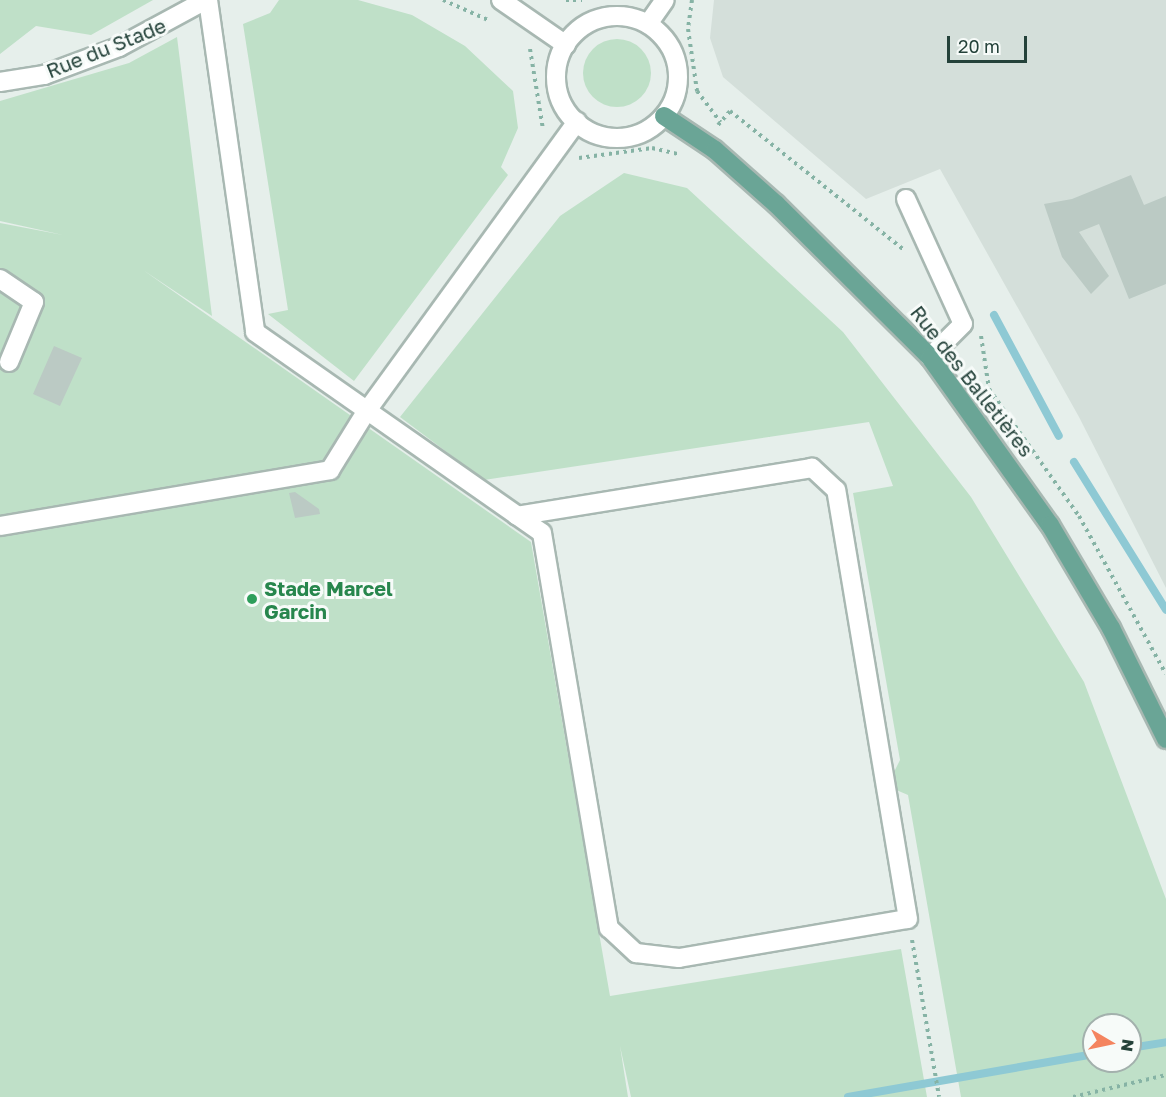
<!DOCTYPE html>
<html>
<head>
<meta charset="utf-8">
<style>
  body { margin:0 }
  #map { position:relative; width:1166px; height:1097px; overflow:hidden; background:#e6efeb; font-family:"Golos Text",sans-serif }
  div>[style] { position:absolute }
  .built>* { inset:0; background:#d4dfda }
  .green>* { inset:0; background:#bfe0c8 }
  .round { border-radius:50% }
  .stream>* { height:8px; margin:-4px; padding:0 4px; transform-origin:4px; border-radius:4px; background:#8ec9d4 }
  .building>* { inset:0; background:#bbcac4 }
  .path>* { height:4px; margin-top:-2px; transform-origin:0; background:repeating-linear-gradient(90deg,#86b3a5 0 3px,transparent 0 7.5px) }
  .roads { filter:drop-shadow(2px 0 #a8b8b2) drop-shadow(-2px 0 #a8b8b2) drop-shadow(0 2px #a8b8b2) drop-shadow(0 -2px #a8b8b2) }
  .minor>* { height:18px; margin:-9px; padding:0 9px; transform-origin:9px; border-radius:9px; background:#fff }
  .minor>.ring { margin:-9px; padding:0; box-sizing:content-box; background:none; border:18px solid #fff; border-radius:50% }
  .major>* { height:18px; margin:-9px; padding:0 9px; transform-origin:9px; border-radius:9px; background:#6aa596 }
  .dots>* { width:16px; height:16px; translate:-50% -50%; box-sizing:border-box; border:3px solid #f7fbf9; border-radius:50% }
  span { translate:-50% -50%; white-space:nowrap; text-align:center; line-height:1.15; -webkit-text-stroke:6px #f7fbf9; paint-order:stroke }
  .street-label { font-size:20px; color:#24423a }
  .leisure-label { font-size:20px; color:#27864d; font-weight:700 }
  .left { translate:0 -50%; text-align:left }
  .north { position:absolute; left:1082px; top:1013px; width:60px; height:60px; box-sizing:border-box; background:#f7fbf9; border:2px solid #a3b1ad; border-radius:50%; rotate:99deg; font-size:16px; font-weight:700; line-height:24px; text-align:center; color:#24423a }
  .north::after { content:''; display:block; margin:auto; width:21px; height:27px; background:#f4845f; clip-path:polygon(50% 0,100% 100%,50% 72%,0 100%) }
  .scale { position:absolute; left:947px; top:36px; width:80px; height:27px; box-sizing:border-box; border:3px solid #24423a; border-top:0; padding-left:8px; font-size:18px; line-height:21px; white-space:nowrap; color:#24423a; -webkit-text-stroke:4px #f7fbf9; paint-order:stroke }
</style>
</head>
<body>
<div id="map">
  <div class="built">
    <div style="clip-path:polygon(714px 0,1166px 0,1166px 588px,1079px 417px,940px 169px,866px 199px,723px 77px,710px 38px)"></div>
  </div>
  <div class="green">
    <div style="clip-path:polygon(0 0,153px 0,91px 35px,36px 26px,0 54px)"></div>
    <div style="clip-path:polygon(279px 0,358px 0,412px 15px,465px 46px,513px 91px,518px 128px,501px 167px,508px 175px,354px 381px,268px 314px,288px 310px,243px 24px,270px 13px)"></div>
    <div style="clip-path:polygon(177px 37px,212px 316px,143px 270px,531px 542px,610px 996px,901px 949px,927px 1097px,631px 1097px,620px 1046px,628px 1097px,0 1097px,0 223px,63px 235px,0 221px,0 101px,129px 63px)"></div>
    <div class="round" style="left:583px;top:39px;width:68px;height:68px"></div>
    <div style="clip-path:polygon(evenodd,624px 173px,687px 188px,843px 332px,971px 497px,1084px 682px,1166px 899px,1166px 1097px,961px 1097px,908px 795px,887px 786px,900px 760px,853px 493px,893px 486px,869px 422px,484px 480px,400px 417px,560px 216px,624px 173px,1094px 1025px,1130px 1025px,1130px 1061px,1094px 1061px,1094px 1025px)"></div>
  </div>
  <div class="stream">
    <div style="left:994px;top:315px;width:137px;rotate:61.8deg"></div>
    <div style="left:1074px;top:462px;width:174px;rotate:58.1deg"></div>
    <div style="left:1130px;top:1048px;width:36px;rotate:-9deg"></div>
    <div style="left:848px;top:1097px;width:250px;rotate:-9.9deg"></div>
  </div>
  <div class="building">
    <div style="clip-path:polygon(1131px 175px,1144px 205px,1166px 196px,1166px 284px,1129px 299px,1099px 224px,1079px 232px,1109px 276px,1091px 294px,1062px 257px,1044px 204px,1072px 199px)"></div>
    <div style="clip-path:polygon(54px 346px,82px 358px,60px 406px,33px 394px)"></div>
    <div style="clip-path:polygon(295px 492px,319px 509px,320px 514px,295px 518px,289px 493px)"></div>
  </div>
  <div class="path">
    <div style="left:443px;top:0;width:49px;rotate:24deg"></div>
    <div style="left:566px;top:0;width:16px"></div>
    <div style="left:692px;top:0;width:29px;rotate:98deg"></div>
    <div style="left:688px;top:29px;width:63px;rotate:81.7deg"></div>
    <div style="left:697px;top:91px;width:39px;rotate:53deg"></div>
    <div style="left:530px;top:49px;width:81px;rotate:80.8deg"></div>
    <div style="left:718px;top:125px;width:18px;rotate:-49deg"></div>
    <div style="left:730px;top:111px;width:223px;rotate:38.6deg"></div>
    <div style="left:579px;top:158px;width:74px;rotate:-7.8deg"></div>
    <div style="left:652px;top:148px;width:26px;rotate:13deg"></div>
    <div style="left:981px;top:336px;width:54px;rotate:81.4deg"></div>
    <div style="left:989px;top:389px;width:156px;rotate:54.7deg"></div>
    <div style="left:1079px;top:516px;width:180px;rotate:61.2deg"></div>
    <div style="left:912px;top:940px;width:159px;rotate:80.2deg"></div>
    <div style="left:1073px;top:1097px;width:96px;rotate:-13.3deg"></div>
  </div>
  <div class="roads">
    <div class="minor">
      <div style="left:208px;top:0;width:335px;rotate:81.9deg"></div>
      <div style="left:255px;top:332px;width:350px;rotate:35deg"></div>
      <div style="left:542px;top:533px;width:401px;rotate:80.4deg"></div>
      <div style="left:609px;top:928px;width:37px;rotate:43deg"></div>
      <div style="left:636px;top:953px;width:43px;rotate:6.6deg"></div>
      <div style="left:679px;top:958px;width:232px;rotate:-9.7deg"></div>
      <div style="left:908px;top:919px;width:435px;rotate:-99.5deg"></div>
      <div style="left:836px;top:490px;width:33px;rotate:-137deg"></div>
      <div style="left:812px;top:468px;width:299px;rotate:170.8deg"></div>
      <div style="left:501px;top:0;width:79px;rotate:34.7deg"></div>
      <div class="ring" style="left:556px;top:16px;width:104px;height:104px"></div>
      <div style="left:648px;top:24px;width:29px;rotate:-55deg"></div>
      <div style="left:0;top:82px;width:45px;rotate:-9deg"></div>
      <div style="left:44px;top:75px;width:80px;rotate:-20.5deg"></div>
      <div style="left:119px;top:47px;width:99px;rotate:-28.4deg"></div>
      <div style="left:906px;top:199px;width:137px;rotate:65.5deg"></div>
      <div style="left:963px;top:324px;width:47px;rotate:135deg"></div>
      <div style="left:0;top:279px;width:41px;rotate:34.1deg"></div>
      <div style="left:34px;top:302px;width:65px;rotate:112.6deg"></div>
      <div style="left:0;top:526px;width:335px;rotate:-9.6deg"></div>
      <div style="left:330px;top:470px;width:68px;rotate:-58.2deg"></div>
      <div style="left:366px;top:412px;width:359px;rotate:-54deg"></div>
    </div>
    <div class="major">
      <div style="left:664px;top:116px;width:61px;rotate:33.7deg"></div>
      <div style="left:715px;top:150px;width:81px;rotate:41.5deg"></div>
      <div style="left:776px;top:204px;width:217px;rotate:44.8deg"></div>
      <div style="left:930px;top:357px;width:206px;rotate:54.5deg"></div>
      <div style="left:1050px;top:525px;width:120px;rotate:59.4deg"></div>
      <div style="left:1111px;top:628px;width:124px;rotate:63.6deg"></div>
    </div>
  </div>
  <div class="dots">
    <div style="left:252px;top:599px;background:#2e9e5b"></div>
  </div>
  <div class="street-label">
    <span style="left:106px;top:48px;rotate:-22deg">Rue du Stade</span>
    <span style="left:972px;top:381px;rotate:52deg">Rue des Balletières</span>
  </div>
  <div class="leisure-label">
    <span class="left" style="left:264px;top:600px">Stade Marcel<br>Garcin</span>
  </div>
  <div class="north">N</div>
  <div class="scale">20 m</div>
</div>
</body>
</html>
